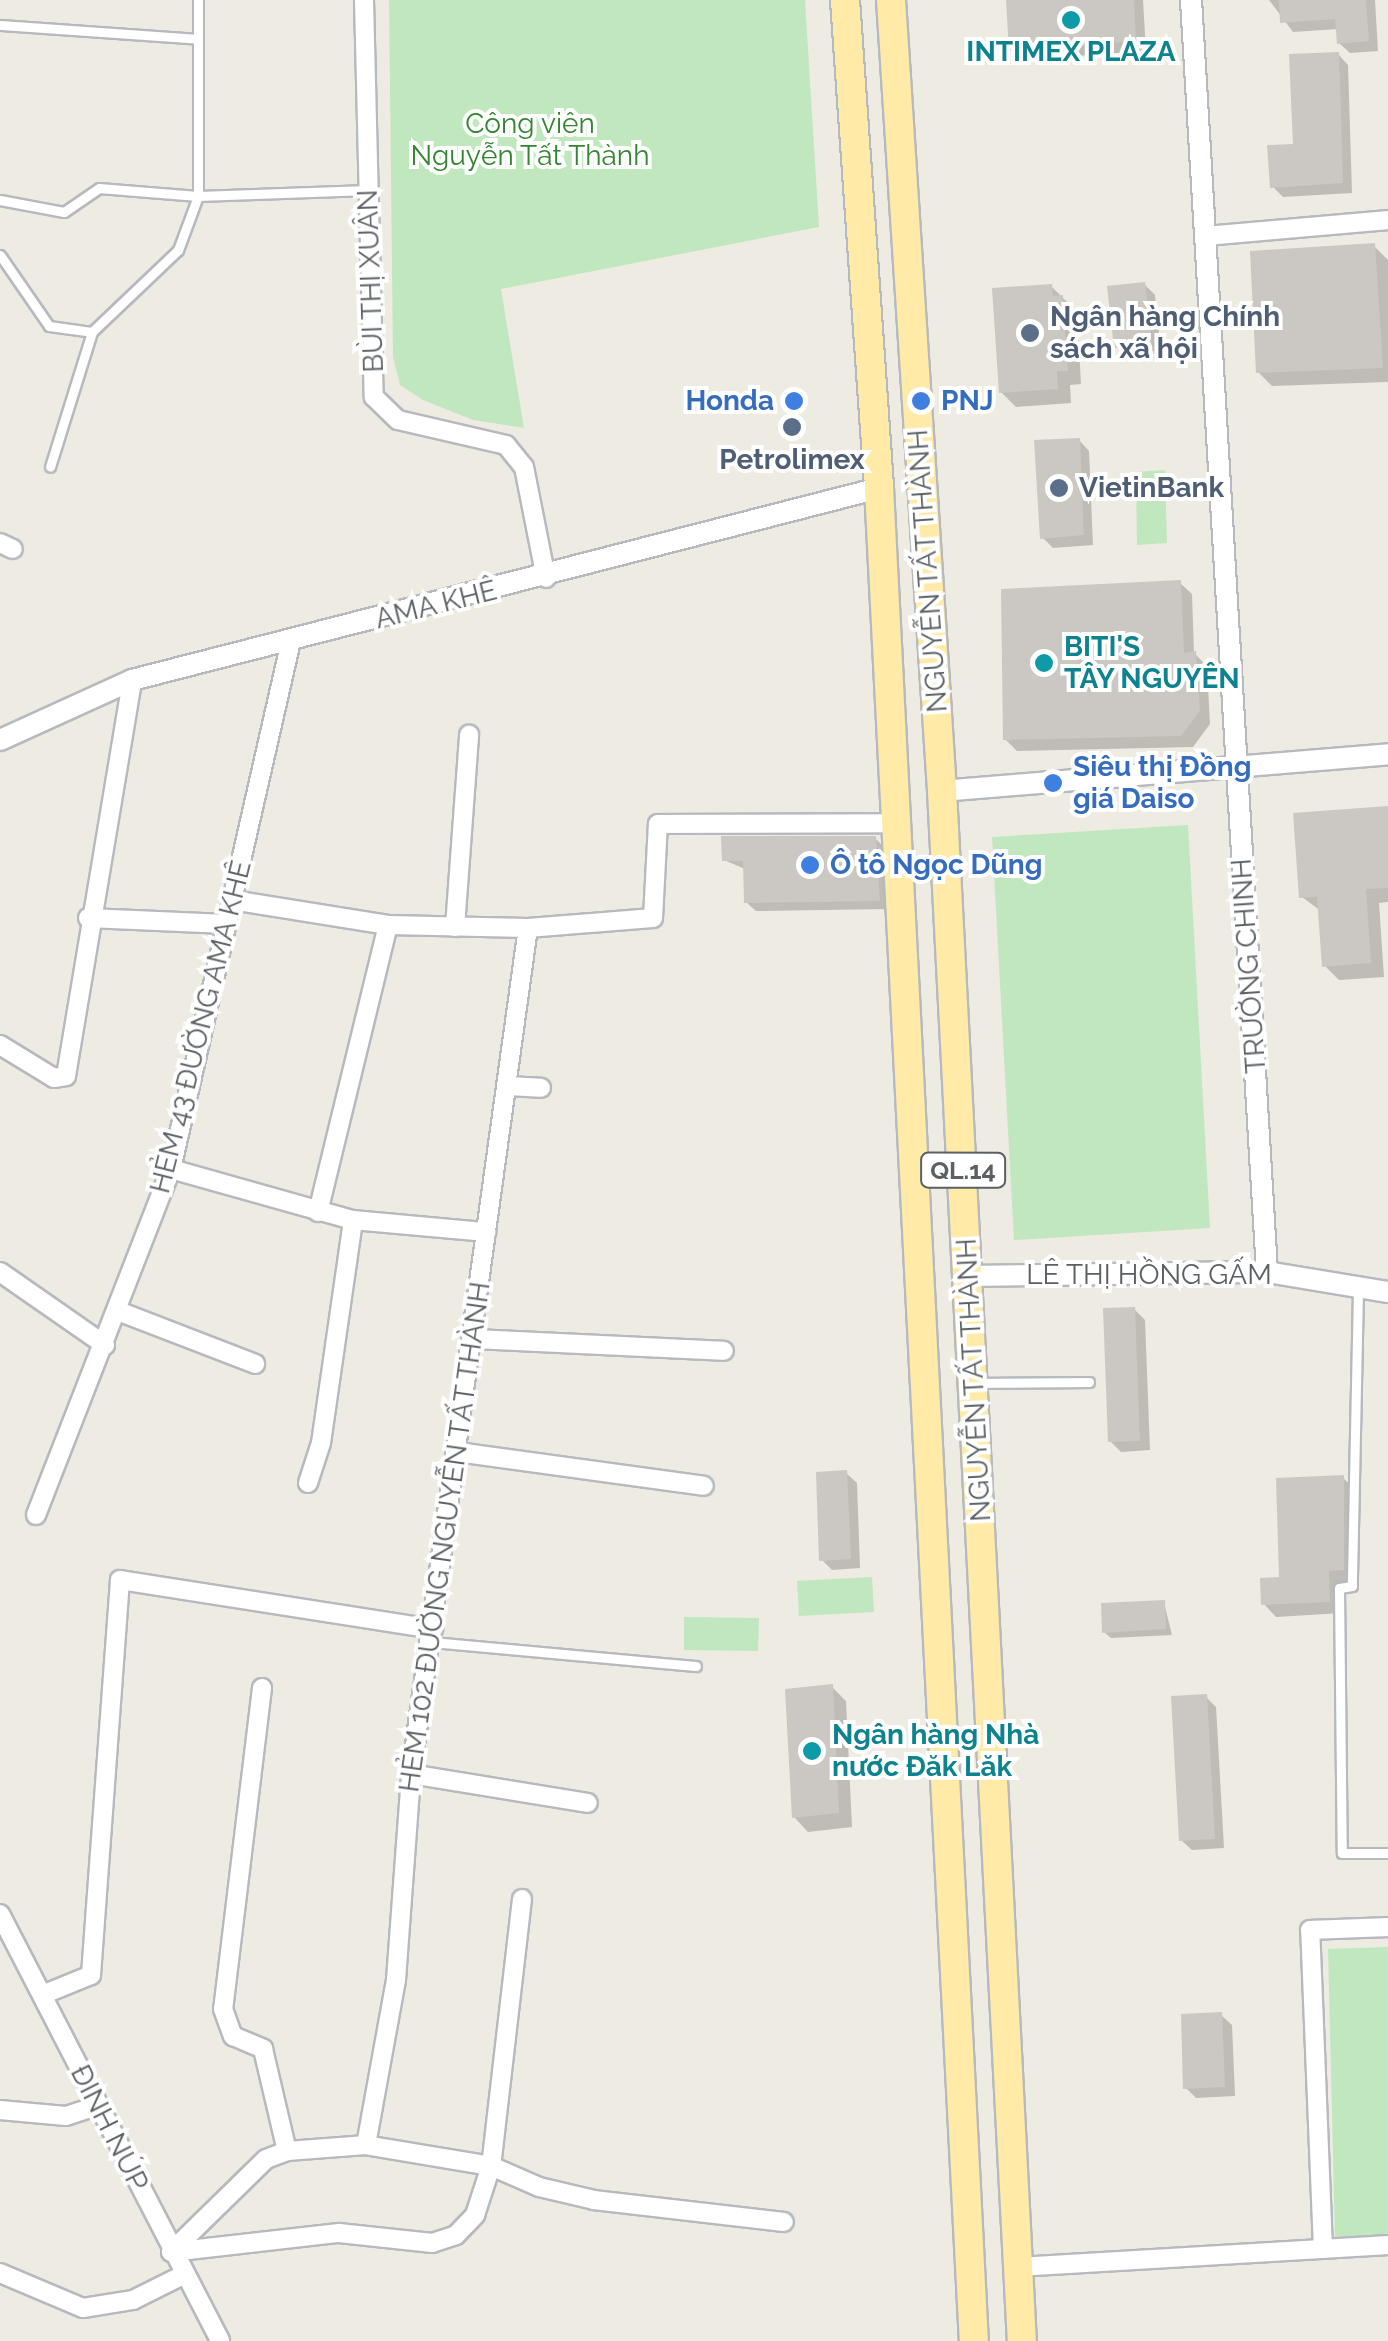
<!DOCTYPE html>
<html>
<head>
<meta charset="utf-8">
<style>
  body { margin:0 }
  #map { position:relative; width:1388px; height:2341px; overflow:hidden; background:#eeebe3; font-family:Raleway,sans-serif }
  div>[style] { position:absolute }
  .green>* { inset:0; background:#c1e7be }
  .shadow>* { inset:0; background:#0003 }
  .building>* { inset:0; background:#cbc7c2 }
  .roads { filter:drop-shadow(2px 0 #b6b9be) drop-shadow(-2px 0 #b6b9be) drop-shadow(0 2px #b6b9be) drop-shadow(0 -2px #b6b9be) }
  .service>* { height:9px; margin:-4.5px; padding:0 4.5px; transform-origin:4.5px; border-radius:4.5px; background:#fff }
  .minor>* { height:18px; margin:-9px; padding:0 9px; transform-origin:9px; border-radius:9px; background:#fff }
  .tertiary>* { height:20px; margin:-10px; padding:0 10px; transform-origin:10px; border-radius:10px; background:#fff }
  .primary>* { height:28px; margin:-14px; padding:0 14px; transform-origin:14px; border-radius:14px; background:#ffeaa7 }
  .dots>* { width:28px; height:28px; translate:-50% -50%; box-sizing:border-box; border:5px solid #fff; border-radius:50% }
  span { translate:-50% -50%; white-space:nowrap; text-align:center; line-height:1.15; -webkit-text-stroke:8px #fff; paint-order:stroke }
  .shield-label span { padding:2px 8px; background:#fff; border:2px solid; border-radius:8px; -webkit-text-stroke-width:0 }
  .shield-label { font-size:25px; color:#5b6064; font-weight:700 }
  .culture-label { font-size:28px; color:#0d838f; font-weight:700 }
  .left { translate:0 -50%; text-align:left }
  .park-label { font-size:28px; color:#348531 }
  .street-label { font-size:28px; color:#5b6064 }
  .service-label { font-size:28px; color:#4e5e75; font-weight:700 }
  .shop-label { font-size:28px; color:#366cbe; font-weight:700 }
  .right { translate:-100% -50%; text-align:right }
</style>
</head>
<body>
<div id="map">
  <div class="green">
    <div style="clip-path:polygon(389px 0,805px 0,819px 227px,501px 289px,524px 428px,473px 420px,423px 400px,400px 385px,393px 357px)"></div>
    <div style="clip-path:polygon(1165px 470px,1167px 543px,1137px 545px,1136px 472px)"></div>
    <div style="clip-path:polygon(1188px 825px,1210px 1228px,1014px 1240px,992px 837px)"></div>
    <div style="clip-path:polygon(872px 1577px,874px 1612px,799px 1616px,797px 1581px)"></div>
    <div style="clip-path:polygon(684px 1617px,759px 1618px,758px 1651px,684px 1650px)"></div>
    <div style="clip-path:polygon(1388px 1947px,1388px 2235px,1335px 2237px,1328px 1949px)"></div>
  </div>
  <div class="shadow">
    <div style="clip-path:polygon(1009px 0,1143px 0,1146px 51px,1022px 60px,1012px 50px)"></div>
    <div style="clip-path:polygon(1269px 0,1375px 0,1378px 51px,1350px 53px,1339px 43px,1338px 29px,1293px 32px)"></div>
    <div style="clip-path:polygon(1338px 54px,1348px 65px,1352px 193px,1283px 197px,1272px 186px)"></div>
    <div style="clip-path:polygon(1374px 246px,1388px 260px,1388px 382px,1272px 386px,1258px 372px)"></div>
    <div style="clip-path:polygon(1144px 284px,1155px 295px,1161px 353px,1127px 357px,1116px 346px)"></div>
    <div style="clip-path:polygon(1051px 286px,1077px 312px,1081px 384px,1070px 385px,1071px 403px,1016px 407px,1001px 392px)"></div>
    <div style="clip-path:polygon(1079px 440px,1089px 451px,1093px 545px,1053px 548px,1043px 538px)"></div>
    <div style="clip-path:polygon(1180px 583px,1192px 594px,1194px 653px,1207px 666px,1210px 724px,1193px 747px,1017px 751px,1005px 739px)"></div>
    <div style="clip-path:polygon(1388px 808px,1388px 902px,1379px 903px,1384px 977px,1339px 980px,1325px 966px,1321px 911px,1302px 897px)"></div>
    <div style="clip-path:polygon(875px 838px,884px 847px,888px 909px,756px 911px,746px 902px,745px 869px,724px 860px)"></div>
    <div style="clip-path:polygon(1134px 1309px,1145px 1320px,1150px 1450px,1121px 1452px,1110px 1441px)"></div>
    <div style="clip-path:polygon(846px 1473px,857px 1483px,860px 1568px,832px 1570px,822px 1560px)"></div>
    <div style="clip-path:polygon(1343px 1478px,1356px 1490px,1356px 1582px,1340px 1582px,1342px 1613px,1276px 1617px,1264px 1604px)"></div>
    <div style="clip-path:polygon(1164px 1603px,1172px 1635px,1111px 1638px,1104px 1632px)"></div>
    <div style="clip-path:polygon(832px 1687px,846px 1701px,852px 1827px,808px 1832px,794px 1817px)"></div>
    <div style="clip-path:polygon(1206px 1697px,1216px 1707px,1224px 1848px,1192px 1850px,1181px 1840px)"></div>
    <div style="clip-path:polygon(1221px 2015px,1232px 2025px,1235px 2096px,1196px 2098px,1186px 2088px)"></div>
  </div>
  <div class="building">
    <div style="clip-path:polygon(1006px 0,1134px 0,1136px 41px,1009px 51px)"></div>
    <div style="clip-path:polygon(1279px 0,1366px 0,1369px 41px,1337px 44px,1335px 19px,1280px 23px)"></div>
    <div style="clip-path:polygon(1339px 52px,1343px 183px,1270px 188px,1267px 145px,1293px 144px,1289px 54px)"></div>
    <div style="clip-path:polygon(1375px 243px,1383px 368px,1256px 373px,1250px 251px)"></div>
    <div style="clip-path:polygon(1145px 282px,1152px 343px,1114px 348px,1107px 286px)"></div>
    <div style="clip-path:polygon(1052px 284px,1053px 296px,1063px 295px,1068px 371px,1057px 371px,1058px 389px,999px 393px,992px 288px)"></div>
    <div style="clip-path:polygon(1080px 438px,1084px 535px,1040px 539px,1034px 440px)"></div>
    <div style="clip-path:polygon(1181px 580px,1184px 653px,1196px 651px,1200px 711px,1181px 736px,1003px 740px,1001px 589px)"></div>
    <div style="clip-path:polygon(1388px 806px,1388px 888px,1366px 889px,1371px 963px,1322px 967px,1317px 897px,1299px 898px,1293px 813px)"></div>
    <div style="clip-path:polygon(721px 836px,876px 836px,880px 901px,744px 903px,743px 861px,722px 861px)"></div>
    <div style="clip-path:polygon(1135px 1307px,1140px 1441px,1108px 1442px,1103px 1308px)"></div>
    <div style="clip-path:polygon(847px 1470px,851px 1559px,819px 1561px,816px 1472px)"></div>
    <div style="clip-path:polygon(1344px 1475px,1344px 1570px,1329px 1571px,1330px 1602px,1261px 1605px,1260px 1578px,1279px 1577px,1276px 1478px)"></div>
    <div style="clip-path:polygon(1165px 1600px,1166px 1629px,1102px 1633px,1101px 1603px)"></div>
    <div style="clip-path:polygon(833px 1684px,839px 1813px,792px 1818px,785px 1689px)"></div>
    <div style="clip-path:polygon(1207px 1694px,1215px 1839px,1179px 1841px,1171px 1696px)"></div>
    <div style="clip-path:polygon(1222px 2012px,1225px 2087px,1183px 2089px,1181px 2014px)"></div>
  </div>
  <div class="roads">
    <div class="service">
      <div style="left:198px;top:0;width:196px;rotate:90deg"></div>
      <div style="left:198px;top:196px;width:170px;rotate:-2deg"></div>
      <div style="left:0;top:25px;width:198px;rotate:4deg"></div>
      <div style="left:0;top:200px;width:65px;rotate:10.6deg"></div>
      <div style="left:64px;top:212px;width:42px;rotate:-34.4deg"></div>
      <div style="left:99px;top:188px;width:99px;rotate:4.6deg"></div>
      <div style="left:198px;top:196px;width:58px;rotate:110.3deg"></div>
      <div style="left:178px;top:250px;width:119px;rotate:136.4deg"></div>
      <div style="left:92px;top:332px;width:141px;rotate:107.3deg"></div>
      <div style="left:0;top:255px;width:86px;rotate:55.4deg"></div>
      <div style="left:49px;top:326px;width:43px;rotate:7.9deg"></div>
      <div style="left:1358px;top:1290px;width:296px;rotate:91.2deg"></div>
      <div style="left:1352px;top:1586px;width:13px;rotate:171deg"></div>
      <div style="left:1339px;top:1588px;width:265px;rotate:89.4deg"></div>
      <div style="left:1342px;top:1853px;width:46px"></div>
      <div style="left:976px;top:1383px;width:113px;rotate:-0.5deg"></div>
      <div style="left:431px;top:1642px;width:266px;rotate:5.2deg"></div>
    </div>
    <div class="minor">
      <div style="left:364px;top:0;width:397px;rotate:88.6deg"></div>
      <div style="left:374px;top:397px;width:33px;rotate:44deg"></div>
      <div style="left:398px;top:420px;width:111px;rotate:13deg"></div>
      <div style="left:506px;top:445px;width:28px;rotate:51deg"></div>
      <div style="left:524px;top:467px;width:113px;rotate:78.8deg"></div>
      <div style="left:1206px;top:236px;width:183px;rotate:-5deg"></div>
      <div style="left:0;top:543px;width:14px;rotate:25deg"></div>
      <div style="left:232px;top:900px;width:158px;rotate:9.1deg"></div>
      <div style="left:388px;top:925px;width:140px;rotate:1.2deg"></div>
      <div style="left:528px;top:928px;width:125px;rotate:-4.6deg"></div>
      <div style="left:653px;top:918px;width:94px;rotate:-87deg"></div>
      <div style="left:658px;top:824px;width:235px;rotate:-0.2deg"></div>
      <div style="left:88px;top:918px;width:139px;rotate:2.5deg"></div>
      <div style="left:455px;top:927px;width:193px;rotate:-85.8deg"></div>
      <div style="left:0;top:1045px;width:63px;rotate:31.4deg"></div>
      <div style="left:54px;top:1078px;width:12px;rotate:-9deg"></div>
      <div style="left:66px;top:1076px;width:401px;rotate:-80.5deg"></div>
      <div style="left:507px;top:1086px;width:34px;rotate:3deg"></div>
      <div style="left:171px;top:1169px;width:189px;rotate:15.7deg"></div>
      <div style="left:353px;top:1220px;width:134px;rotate:5.2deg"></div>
      <div style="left:318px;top:1212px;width:295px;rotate:-76.3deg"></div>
      <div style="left:0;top:1272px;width:128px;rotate:34.8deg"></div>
      <div style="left:118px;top:1311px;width:147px;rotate:21.1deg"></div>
      <div style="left:473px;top:1339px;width:251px;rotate:2.7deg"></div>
      <div style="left:457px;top:1452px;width:249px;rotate:7.8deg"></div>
      <div style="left:308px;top:1483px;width:42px;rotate:-72deg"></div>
      <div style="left:321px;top:1443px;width:225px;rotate:-81.8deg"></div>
      <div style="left:36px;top:1515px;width:371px;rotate:-68.7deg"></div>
      <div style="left:171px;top:1169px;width:541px;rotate:-77.2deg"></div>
      <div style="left:262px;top:1688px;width:323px;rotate:96.9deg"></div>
      <div style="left:223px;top:2009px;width:29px;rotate:70deg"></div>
      <div style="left:233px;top:2036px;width:33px;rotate:23deg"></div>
      <div style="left:263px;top:2049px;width:105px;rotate:76.8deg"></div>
      <div style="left:411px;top:1774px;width:179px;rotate:9.3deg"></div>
      <div style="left:522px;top:1899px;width:269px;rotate:96.6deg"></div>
      <div style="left:491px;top:2166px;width:127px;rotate:-170.5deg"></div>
      <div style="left:366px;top:2145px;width:79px;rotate:175.7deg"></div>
      <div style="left:287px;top:2151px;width:22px;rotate:159deg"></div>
      <div style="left:266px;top:2159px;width:133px;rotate:135.6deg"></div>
      <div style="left:171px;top:2252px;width:169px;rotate:-6.5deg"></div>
      <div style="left:339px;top:2233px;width:94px;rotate:6.1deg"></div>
      <div style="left:432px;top:2243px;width:25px;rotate:-18deg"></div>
      <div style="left:456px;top:2235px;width:28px;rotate:-46deg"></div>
      <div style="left:475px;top:2215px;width:52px;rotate:-71.9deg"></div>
      <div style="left:491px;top:2166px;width:52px;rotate:23.6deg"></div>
      <div style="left:539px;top:2187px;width:57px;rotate:13.3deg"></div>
      <div style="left:594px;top:2200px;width:191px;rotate:6.6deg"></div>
      <div style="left:0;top:1914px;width:480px;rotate:62.7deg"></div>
      <div style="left:42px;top:1995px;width:53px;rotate:-22.2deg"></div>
      <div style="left:91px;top:1975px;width:396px;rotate:-85.8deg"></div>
      <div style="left:120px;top:1580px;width:317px;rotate:8.9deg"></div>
      <div style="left:0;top:2110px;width:66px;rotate:5.2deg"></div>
      <div style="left:66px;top:2116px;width:33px;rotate:-18deg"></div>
      <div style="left:366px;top:2145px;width:168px;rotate:-79.7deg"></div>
      <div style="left:396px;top:1980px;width:207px;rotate:-85.8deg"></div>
      <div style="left:411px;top:1774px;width:854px;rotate:-82.13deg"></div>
      <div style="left:1323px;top:2249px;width:319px;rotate:-92.3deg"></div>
      <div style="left:1310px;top:1930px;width:78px;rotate:-2.2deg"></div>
      <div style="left:1018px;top:2267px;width:371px;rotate:-3.4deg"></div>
      <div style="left:0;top:2273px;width:90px;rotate:22.9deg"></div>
      <div style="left:83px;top:2308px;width:51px;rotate:-9.1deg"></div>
      <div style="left:133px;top:2300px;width:56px;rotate:-26.6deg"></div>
    </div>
    <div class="tertiary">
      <div style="left:1191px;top:0;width:1274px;rotate:86.58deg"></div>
      <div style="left:0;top:740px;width:145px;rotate:-24.4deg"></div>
      <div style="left:132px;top:680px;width:771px;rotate:-14.41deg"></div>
      <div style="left:942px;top:791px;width:448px;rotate:-4.7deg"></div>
      <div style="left:969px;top:1276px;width:298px;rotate:-0.8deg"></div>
      <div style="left:1267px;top:1272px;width:123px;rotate:9.4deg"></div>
    </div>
    <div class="primary">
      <div style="left:845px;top:0;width:489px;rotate:86deg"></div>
      <div style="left:879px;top:488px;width:1855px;rotate:87.07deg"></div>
      <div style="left:891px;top:0;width:793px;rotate:86.31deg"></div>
      <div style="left:942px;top:791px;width:1552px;rotate:87.05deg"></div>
    </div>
  </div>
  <div class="dots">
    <div style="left:1071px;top:20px;background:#0f9aa8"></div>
    <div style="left:1030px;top:333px;background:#5c6f8a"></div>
    <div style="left:794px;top:401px;background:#3f7fe0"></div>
    <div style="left:921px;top:401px;background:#3f7fe0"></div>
    <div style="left:792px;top:427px;background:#5c6f8a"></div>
    <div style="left:1059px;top:488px;background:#5c6f8a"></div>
    <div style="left:1044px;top:663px;background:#0f9aa8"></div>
    <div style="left:1053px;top:783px;background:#3f7fe0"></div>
    <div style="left:810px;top:865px;background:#3f7fe0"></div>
    <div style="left:812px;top:1751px;background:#0f9aa8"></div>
  </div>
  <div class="shield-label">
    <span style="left:963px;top:1170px">QL.14</span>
  </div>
  <div class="culture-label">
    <span style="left:1071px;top:52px">INTIMEX PLAZA</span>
    <span class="left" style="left:1064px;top:663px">BITI'S<br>TÂY NGUYÊN</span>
    <span class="left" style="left:832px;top:1751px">Ngân hàng Nhà<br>nước Đăk Lăk</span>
  </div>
  <div class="park-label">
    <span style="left:530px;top:140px">Công viên<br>Nguyễn Tất Thành</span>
  </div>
  <div class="street-label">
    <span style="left:371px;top:281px;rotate:-92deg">BÙI THỊ XUÂN</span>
    <span style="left:928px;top:571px;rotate:-94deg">NGUYỄN TẤT THÀNH</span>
    <span style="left:436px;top:605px;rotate:-14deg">AMA KHÊ</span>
    <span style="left:1249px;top:966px;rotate:-94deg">TRƯỜNG CHINH</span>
    <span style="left:201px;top:1027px;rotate:-76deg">HẺM 43 ĐƯỜNG AMA KHÊ</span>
    <span style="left:1149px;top:1275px">LÊ THỊ HỒNG GẤM</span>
    <span style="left:974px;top:1380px;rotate:-93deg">NGUYỄN TẤT THÀNH</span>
    <span style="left:445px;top:1537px;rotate:-82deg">HẺM 102 ĐƯỜNG NGUYỄN TẤT THÀNH</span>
    <span style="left:109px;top:2128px;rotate:63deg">ĐINH NÚP</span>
  </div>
  <div class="service-label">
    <span class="left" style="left:1050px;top:333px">Ngân hàng Chính<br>sách xã hội</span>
    <span style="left:792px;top:460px">Petrolimex</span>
    <span class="left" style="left:1079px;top:488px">VietinBank</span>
  </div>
  <div class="shop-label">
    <span class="right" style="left:774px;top:401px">Honda</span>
    <span class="left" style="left:941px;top:401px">PNJ</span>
    <span class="left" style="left:1073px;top:783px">Siêu thị Đồng<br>giá Daiso</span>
    <span class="left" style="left:830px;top:865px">Ô tô Ngọc Dũng</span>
  </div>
</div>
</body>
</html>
